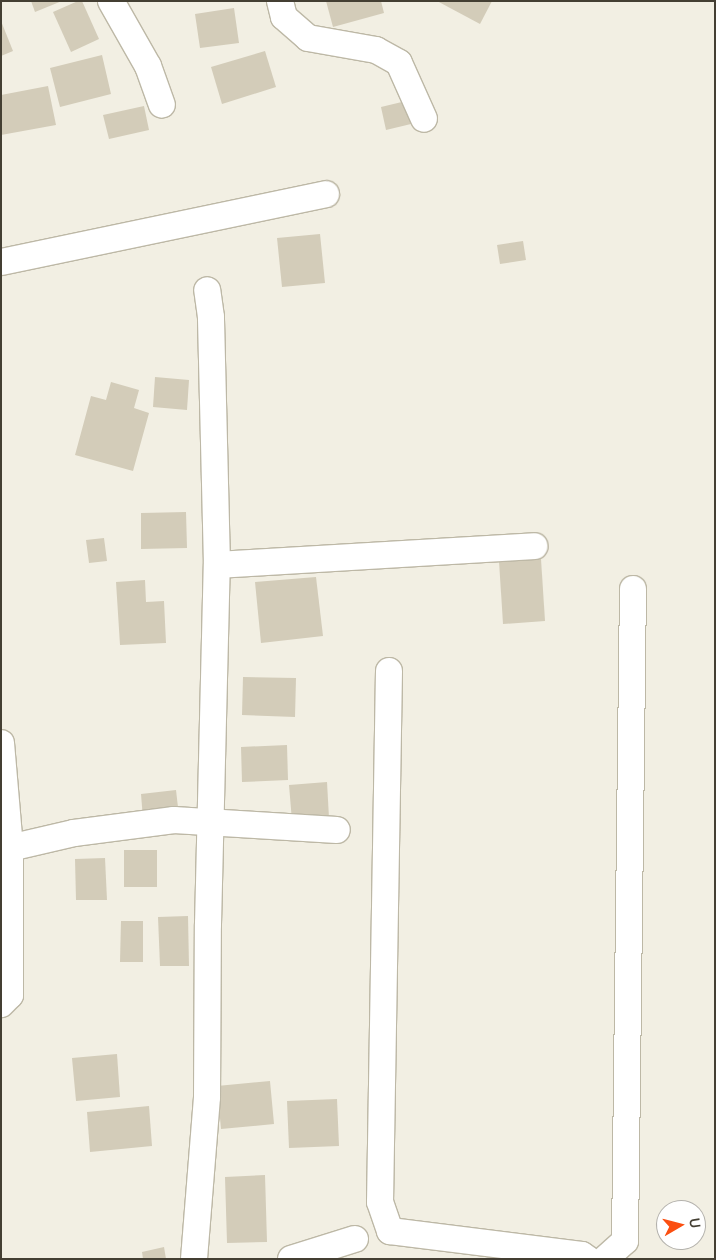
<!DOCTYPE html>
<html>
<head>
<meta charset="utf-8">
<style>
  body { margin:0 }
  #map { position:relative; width:716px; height:1260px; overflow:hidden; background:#f2efe3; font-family:Manrope,sans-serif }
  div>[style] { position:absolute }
  .building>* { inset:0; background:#d3ccb9 }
  .roads { filter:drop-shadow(1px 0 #bdb8a6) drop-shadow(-1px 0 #bdb8a6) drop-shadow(0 1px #bdb8a6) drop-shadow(0 -1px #bdb8a6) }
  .minor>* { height:26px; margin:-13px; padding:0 13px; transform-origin:13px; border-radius:13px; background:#fff }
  span { translate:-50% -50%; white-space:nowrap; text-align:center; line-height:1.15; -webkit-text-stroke:4px #fff; paint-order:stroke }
  .frame { position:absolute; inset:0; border:2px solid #443f33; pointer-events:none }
  .north { position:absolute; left:656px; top:1200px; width:50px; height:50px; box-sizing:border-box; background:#fff; border:1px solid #b4b2ad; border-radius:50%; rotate:82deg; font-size:14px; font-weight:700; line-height:20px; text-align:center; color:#443f33 }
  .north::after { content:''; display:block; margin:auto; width:18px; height:22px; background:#fb4f11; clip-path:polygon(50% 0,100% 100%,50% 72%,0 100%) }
</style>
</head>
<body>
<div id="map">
  <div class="building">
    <div style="clip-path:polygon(31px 1px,62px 1px,35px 12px)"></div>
    <div style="clip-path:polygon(78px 1px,82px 1px,99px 39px,71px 52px,53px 12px)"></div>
    <div style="clip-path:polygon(326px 1px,381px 1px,384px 13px,333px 27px)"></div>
    <div style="clip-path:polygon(437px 1px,492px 1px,480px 24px)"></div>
    <div style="clip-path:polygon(234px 8px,239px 43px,200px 48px,195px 14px)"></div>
    <div style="clip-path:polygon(1px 21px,13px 51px,1px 56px)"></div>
    <div style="clip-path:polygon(265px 51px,276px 87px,222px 104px,211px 67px)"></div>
    <div style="clip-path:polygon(102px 55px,111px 94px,60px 107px,50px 68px)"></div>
    <div style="clip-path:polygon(48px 86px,56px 125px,1px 135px,1px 95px)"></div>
    <div style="clip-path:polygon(406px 101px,411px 124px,386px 130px,381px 107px)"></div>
    <div style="clip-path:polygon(144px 106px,149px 130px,109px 139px,103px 115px)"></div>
    <div style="clip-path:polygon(320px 234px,325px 283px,282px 287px,277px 238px)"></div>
    <div style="clip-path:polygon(523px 241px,526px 260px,500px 264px,497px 245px)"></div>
    <div style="clip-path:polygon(155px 377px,189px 380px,187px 410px,153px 407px)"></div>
    <div style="clip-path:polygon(111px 382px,139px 390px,134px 408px,149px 413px,133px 471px,75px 455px,91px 396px,106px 400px)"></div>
    <div style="clip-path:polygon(186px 512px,187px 548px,141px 549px,141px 513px)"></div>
    <div style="clip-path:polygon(104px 538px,107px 561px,89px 563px,86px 540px)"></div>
    <div style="clip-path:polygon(541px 559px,545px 621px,503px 624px,499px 561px)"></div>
    <div style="clip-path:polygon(316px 577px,323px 636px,261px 643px,255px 582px)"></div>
    <div style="clip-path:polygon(145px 580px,146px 602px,164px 601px,166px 643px,120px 645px,116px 582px)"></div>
    <div style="clip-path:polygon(243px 677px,296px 678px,295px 717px,242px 715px)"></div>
    <div style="clip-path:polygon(287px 745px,288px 780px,242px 782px,241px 747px)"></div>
    <div style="clip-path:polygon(327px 782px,329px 818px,292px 821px,289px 785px)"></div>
    <div style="clip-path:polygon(176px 790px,179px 816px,143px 819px,141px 794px)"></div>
    <div style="clip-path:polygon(124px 850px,157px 850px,157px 887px,124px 887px)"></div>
    <div style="clip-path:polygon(105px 858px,107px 900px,76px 900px,75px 859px)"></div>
    <div style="clip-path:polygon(188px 916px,189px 966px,160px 966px,158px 917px)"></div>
    <div style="clip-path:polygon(121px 921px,143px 921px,143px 962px,120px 962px)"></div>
    <div style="clip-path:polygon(117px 1054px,120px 1097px,76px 1101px,72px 1058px)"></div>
    <div style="clip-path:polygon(270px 1081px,274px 1124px,221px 1129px,217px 1086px)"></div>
    <div style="clip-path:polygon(337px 1099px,339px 1146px,289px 1148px,287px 1101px)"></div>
    <div style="clip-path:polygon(149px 1106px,152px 1146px,90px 1152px,87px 1112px)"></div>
    <div style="clip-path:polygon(265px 1175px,267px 1242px,227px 1243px,225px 1177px)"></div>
    <div style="clip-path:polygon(164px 1247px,166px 1259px,143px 1259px,142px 1252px)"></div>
  </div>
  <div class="roads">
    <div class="minor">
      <div style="left:111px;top:1px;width:75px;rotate:60.4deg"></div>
      <div style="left:148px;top:66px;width:41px;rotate:70.3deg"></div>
      <div style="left:280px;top:1px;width:16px;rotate:76deg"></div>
      <div style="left:284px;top:17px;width:32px;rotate:41deg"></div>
      <div style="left:308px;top:38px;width:69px;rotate:10deg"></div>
      <div style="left:376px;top:50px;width:26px;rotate:29deg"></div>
      <div style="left:399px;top:63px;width:61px;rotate:65.9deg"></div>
      <div style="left:1px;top:262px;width:332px;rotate:-11.8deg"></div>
      <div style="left:217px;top:565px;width:318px;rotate:-3.4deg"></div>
      <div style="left:389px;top:671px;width:531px;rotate:90.97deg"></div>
      <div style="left:380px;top:1202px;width:31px;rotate:71deg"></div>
      <div style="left:390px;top:1231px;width:193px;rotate:7.1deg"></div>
      <div style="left:582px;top:1255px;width:7px;rotate:34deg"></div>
      <div style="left:1px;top:743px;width:105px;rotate:85.1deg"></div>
      <div style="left:10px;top:848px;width:147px;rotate:90deg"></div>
      <div style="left:10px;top:995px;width:13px;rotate:135deg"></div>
      <div style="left:1px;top:850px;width:75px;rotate:-13.1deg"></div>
      <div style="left:74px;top:833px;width:101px;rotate:-7.4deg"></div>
      <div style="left:174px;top:820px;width:163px;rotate:3.5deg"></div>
      <div style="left:194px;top:1259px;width:163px;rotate:-85.4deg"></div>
      <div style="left:207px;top:1097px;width:173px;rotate:-89.7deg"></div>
      <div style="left:208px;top:924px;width:359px;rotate:-88.6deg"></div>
      <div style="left:217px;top:565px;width:248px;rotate:-91.4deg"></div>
      <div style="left:211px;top:317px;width:27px;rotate:-98deg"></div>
      <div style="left:291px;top:1259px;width:67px;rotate:-17.4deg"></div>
      <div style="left:605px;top:1259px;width:27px;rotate:-42deg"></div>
      <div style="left:625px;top:1241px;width:652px;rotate:-89.3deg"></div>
    </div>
  </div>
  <div class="frame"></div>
  <div class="north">U</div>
</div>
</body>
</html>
